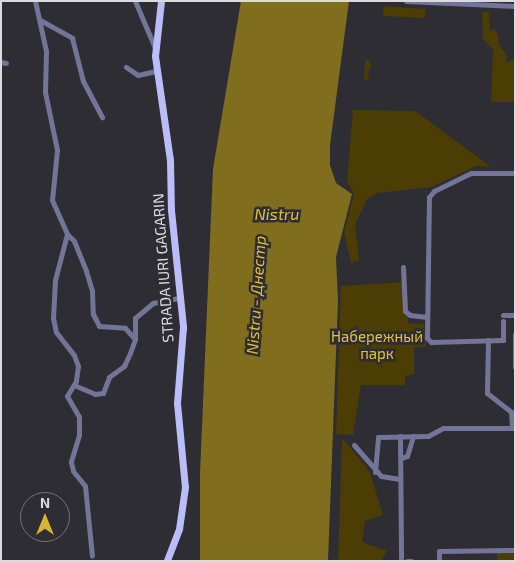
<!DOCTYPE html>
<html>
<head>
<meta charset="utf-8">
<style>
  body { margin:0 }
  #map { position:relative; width:516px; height:562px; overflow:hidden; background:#2d2d33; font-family:"Exo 2",sans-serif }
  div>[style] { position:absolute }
  .green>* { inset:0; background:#4b3d04 }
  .water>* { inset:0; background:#806d1e }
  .minor>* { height:5px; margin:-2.5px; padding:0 2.5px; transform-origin:2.5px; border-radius:2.5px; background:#737598 }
  .major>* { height:7px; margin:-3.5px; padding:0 3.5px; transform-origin:3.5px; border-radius:3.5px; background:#babdf8 }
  span { translate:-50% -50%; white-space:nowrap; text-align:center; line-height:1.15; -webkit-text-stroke:5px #2d2d33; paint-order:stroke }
  .street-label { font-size:15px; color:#dadbdf }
  .park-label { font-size:15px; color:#e4c238 }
  .water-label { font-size:16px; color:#e3c136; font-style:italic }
  .frame { position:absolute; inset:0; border:2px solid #dadbdf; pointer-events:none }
  .north { position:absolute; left:20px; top:492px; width:50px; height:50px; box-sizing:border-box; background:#2d2d33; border:1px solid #727378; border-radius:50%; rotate:0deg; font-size:14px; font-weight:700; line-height:20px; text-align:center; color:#dadbdf }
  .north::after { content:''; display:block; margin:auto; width:18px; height:22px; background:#d5b534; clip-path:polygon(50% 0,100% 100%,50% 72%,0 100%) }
</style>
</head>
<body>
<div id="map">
  <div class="green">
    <div style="clip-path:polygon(384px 6px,426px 9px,425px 18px,383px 16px)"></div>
    <div style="clip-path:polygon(482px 12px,489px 12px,490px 31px,494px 29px,498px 35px,498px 42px,507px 56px,505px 63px,515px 59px,515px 102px,491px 102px,493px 49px,483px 39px)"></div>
    <div style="clip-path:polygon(365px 60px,369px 60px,371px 66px,367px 74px,370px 78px,364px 81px)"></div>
    <div style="clip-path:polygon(353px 110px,415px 111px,491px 167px,476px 166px,432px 187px,377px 193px,367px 199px,355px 225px,359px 261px,351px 263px,344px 232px,354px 194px,347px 181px)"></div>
    <div style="clip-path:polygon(407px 282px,408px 323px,424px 324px,426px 347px,414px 347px,414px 374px,405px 376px,405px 385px,361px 385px,353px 435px,336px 434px,341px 286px)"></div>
    <div style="clip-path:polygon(342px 438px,370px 472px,383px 515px,365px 521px,362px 542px,387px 551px,381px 561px,338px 561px)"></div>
    <div style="clip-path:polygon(497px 553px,515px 553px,515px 561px,497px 561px)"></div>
  </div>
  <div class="water">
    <div style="clip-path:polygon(241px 1px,349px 1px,330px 145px,330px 165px,336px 183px,352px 194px,336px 257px,338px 301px,328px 561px,200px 561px,200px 473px,213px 169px)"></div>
  </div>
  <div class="minor">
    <div style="left:35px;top:1px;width:51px;rotate:77.6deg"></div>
    <div style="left:46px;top:51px;width:41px;rotate:91.4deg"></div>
    <div style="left:45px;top:92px;width:59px;rotate:78.3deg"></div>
    <div style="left:57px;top:150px;width:50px;rotate:95.7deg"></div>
    <div style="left:52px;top:200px;width:37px;rotate:66deg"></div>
    <div style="left:67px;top:234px;width:48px;rotate:104.6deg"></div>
    <div style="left:55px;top:280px;width:38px;rotate:93deg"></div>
    <div style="left:53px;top:318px;width:14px;rotate:78deg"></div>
    <div style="left:56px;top:332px;width:29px;rotate:52deg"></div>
    <div style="left:74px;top:355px;width:12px;rotate:70deg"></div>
    <div style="left:78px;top:366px;width:15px;rotate:98deg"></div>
    <div style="left:76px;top:381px;width:17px;rotate:121deg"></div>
    <div style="left:67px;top:396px;width:24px;rotate:60deg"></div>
    <div style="left:79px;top:417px;width:18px;rotate:90deg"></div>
    <div style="left:79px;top:435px;width:28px;rotate:107deg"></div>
    <div style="left:71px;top:462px;width:9px;rotate:77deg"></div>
    <div style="left:73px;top:471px;width:19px;rotate:51deg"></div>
    <div style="left:85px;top:486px;width:70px;rotate:84.3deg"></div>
    <div style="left:135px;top:1px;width:51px;rotate:66.9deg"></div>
    <div style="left:406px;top:1px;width:109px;rotate:2.6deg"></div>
    <div style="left:40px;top:20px;width:37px;rotate:29deg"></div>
    <div style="left:72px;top:38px;width:44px;rotate:75.7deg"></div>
    <div style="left:83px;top:81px;width:41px;rotate:62.2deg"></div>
    <div style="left:1px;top:62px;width:5px;rotate:11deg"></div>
    <div style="left:126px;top:67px;width:14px;rotate:34deg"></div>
    <div style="left:138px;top:75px;width:18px;rotate:-13deg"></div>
    <div style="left:67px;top:234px;width:10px;rotate:45deg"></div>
    <div style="left:74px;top:241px;width:32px;rotate:68deg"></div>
    <div style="left:86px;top:271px;width:21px;rotate:73deg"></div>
    <div style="left:92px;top:291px;width:23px;rotate:88deg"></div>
    <div style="left:93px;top:314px;width:13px;rotate:63deg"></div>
    <div style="left:99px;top:326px;width:26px;rotate:4deg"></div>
    <div style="left:125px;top:328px;width:15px;rotate:48deg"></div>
    <div style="left:403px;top:267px;width:44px;rotate:87.4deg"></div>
    <div style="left:405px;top:311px;width:6px;rotate:39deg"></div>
    <div style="left:410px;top:315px;width:17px;rotate:7deg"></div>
    <div style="left:503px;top:315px;width:12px"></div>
    <div style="left:503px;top:321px;width:19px;rotate:90deg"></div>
    <div style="left:503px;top:340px;width:72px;rotate:178.4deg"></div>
    <div style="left:431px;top:342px;width:6px;rotate:-135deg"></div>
    <div style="left:427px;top:338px;width:141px;rotate:-89.2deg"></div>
    <div style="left:429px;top:197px;width:8px;rotate:-50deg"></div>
    <div style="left:434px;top:191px;width:41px;rotate:-25.9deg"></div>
    <div style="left:471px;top:173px;width:44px"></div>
    <div style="left:515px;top:334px;width:33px;rotate:90deg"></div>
    <div style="left:488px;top:340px;width:53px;rotate:91.1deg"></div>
    <div style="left:487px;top:393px;width:31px;rotate:38deg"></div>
    <div style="left:511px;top:412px;width:16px;rotate:86deg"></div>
    <div style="left:74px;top:385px;width:23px;rotate:23deg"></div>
    <div style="left:95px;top:394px;width:8px;rotate:-7deg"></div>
    <div style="left:103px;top:393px;width:17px;rotate:-69deg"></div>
    <div style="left:109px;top:377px;width:19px;rotate:-36deg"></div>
    <div style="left:124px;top:366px;width:14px;rotate:-65deg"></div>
    <div style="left:130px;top:353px;width:15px;rotate:-70deg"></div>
    <div style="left:135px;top:339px;width:21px;rotate:-90deg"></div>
    <div style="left:135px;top:318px;width:23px;rotate:-40deg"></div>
    <div style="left:153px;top:303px;width:26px;rotate:-11deg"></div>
    <div style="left:400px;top:436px;width:125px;rotate:89.5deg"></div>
    <div style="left:354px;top:445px;width:41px;rotate:48.9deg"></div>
    <div style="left:381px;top:476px;width:19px;rotate:9deg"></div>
    <div style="left:401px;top:458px;width:6px;rotate:-18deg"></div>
    <div style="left:407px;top:456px;width:21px;rotate:-73deg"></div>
    <div style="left:375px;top:472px;width:35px;rotate:-85deg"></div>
    <div style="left:378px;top:437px;width:50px;rotate:-1.1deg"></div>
    <div style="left:428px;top:436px;width:17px;rotate:-28deg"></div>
    <div style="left:443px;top:428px;width:72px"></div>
    <div style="left:407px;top:561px;width:4px"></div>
    <div style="left:439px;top:561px;width:10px;rotate:-90deg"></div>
    <div style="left:439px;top:551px;width:76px;rotate:-0.8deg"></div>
  </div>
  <div class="major">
    <div style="left:161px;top:1px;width:55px;rotate:96.2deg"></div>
    <div style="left:155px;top:56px;width:105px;rotate:81.8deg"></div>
    <div style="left:170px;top:160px;width:50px;rotate:88.9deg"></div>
    <div style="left:171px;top:210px;width:118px;rotate:84.1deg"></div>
    <div style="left:183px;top:327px;width:76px;rotate:94.5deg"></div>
    <div style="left:177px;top:403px;width:84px;rotate:84.6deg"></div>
    <div style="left:185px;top:487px;width:42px;rotate:98.1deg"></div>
    <div style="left:179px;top:529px;width:34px;rotate:111deg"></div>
  </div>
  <div class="street-label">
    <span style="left:163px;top:268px;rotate:-94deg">STRADA IURI GAGARIN</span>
  </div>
  <div class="park-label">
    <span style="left:377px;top:345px">Набережный<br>парк</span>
  </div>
  <div class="water-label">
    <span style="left:277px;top:214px">Nistru</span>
    <span style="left:256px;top:295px;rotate:-86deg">Nistru - Днестр</span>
  </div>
  <div class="frame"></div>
  <div class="north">N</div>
</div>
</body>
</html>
